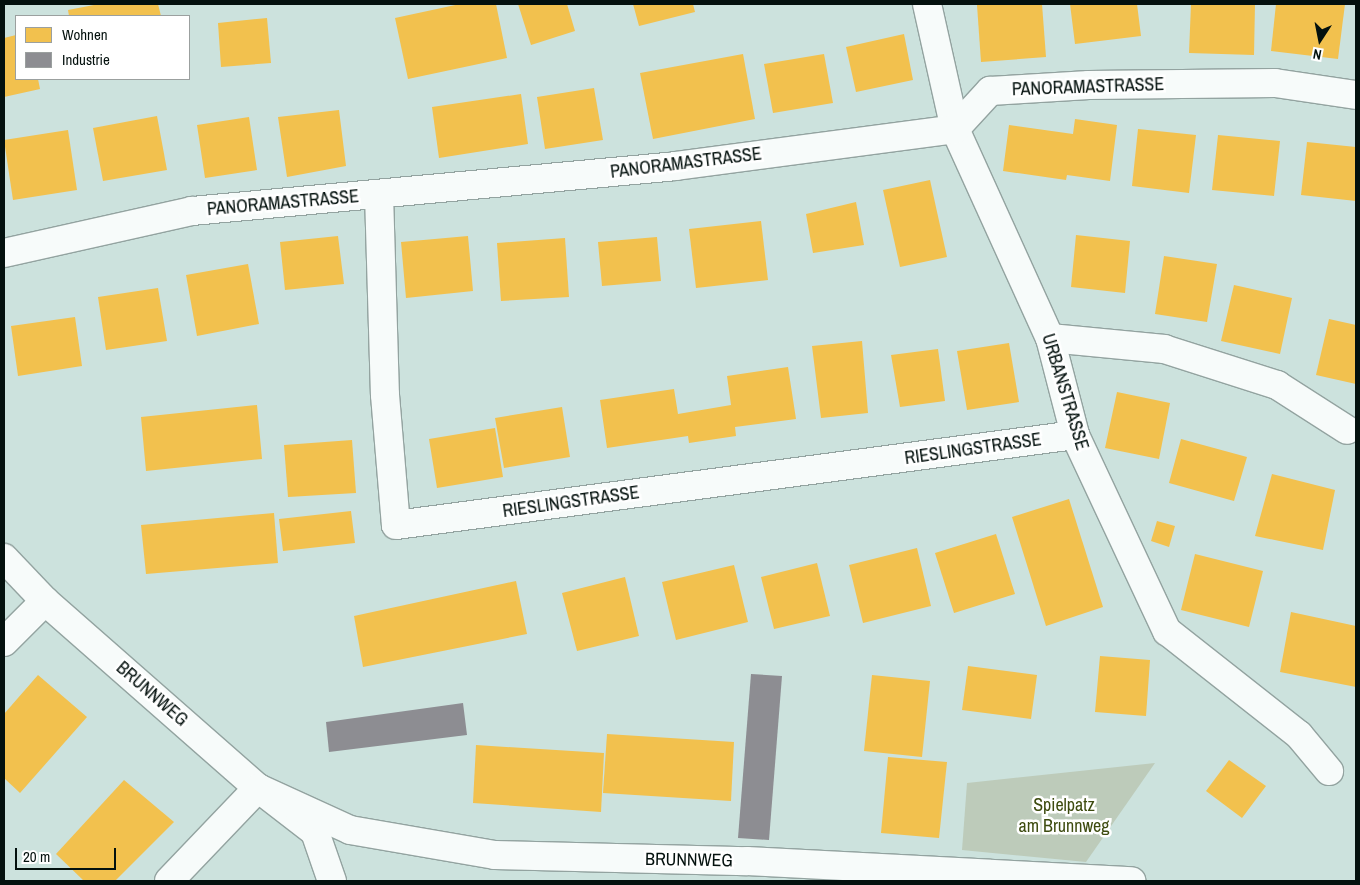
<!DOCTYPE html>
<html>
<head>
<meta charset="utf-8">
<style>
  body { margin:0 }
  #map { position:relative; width:1360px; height:885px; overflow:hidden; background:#cce2dd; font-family:"Archivo Narrow",sans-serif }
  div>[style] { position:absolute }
  .green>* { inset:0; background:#bdcbba }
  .homes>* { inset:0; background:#f2c14e }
  .industry>* { inset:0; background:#8d8d92 }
  .roads { filter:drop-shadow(1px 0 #93a3a0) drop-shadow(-1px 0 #93a3a0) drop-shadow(0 1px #93a3a0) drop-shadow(0 -1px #93a3a0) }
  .minor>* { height:28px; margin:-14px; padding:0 14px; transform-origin:14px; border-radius:14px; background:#f7fbfa }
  span { translate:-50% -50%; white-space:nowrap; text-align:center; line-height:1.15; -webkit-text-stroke:5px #fff; paint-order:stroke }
  .street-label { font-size:18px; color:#04110e }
  .park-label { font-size:18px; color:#3d4b0f }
  .frame { position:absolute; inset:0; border:5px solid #04110e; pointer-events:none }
  .legend { position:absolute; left:15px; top:15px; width:175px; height:65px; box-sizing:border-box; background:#fff; border:1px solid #9ba09f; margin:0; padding:6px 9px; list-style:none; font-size:15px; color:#04110e }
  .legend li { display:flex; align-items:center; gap:10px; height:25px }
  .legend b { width:25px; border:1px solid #9ba09f }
  .north { position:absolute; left:1295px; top:15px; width:50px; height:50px; -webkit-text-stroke:4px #fff; paint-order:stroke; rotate:191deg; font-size:14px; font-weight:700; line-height:20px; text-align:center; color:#04110e }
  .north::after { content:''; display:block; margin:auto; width:18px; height:22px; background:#04110e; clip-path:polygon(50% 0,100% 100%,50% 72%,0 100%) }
  .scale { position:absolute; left:15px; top:848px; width:101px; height:22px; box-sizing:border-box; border:2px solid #04110e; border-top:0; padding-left:6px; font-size:15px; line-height:18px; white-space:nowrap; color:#04110e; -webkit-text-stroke:4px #fff; paint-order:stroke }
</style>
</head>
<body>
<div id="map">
  <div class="green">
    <div style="clip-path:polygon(1155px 763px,1086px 862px,962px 850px,967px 783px)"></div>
  </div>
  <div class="homes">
    <div style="clip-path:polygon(99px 4px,158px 4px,161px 16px,69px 16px,68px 10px)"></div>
    <div style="clip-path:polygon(460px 4px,496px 4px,507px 58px,408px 79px,395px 18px)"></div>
    <div style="clip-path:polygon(518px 4px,567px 4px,575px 31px,531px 45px)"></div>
    <div style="clip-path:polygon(633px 4px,693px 4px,695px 12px,639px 26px)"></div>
    <div style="clip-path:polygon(1042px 4px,1046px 57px,981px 62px,977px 5px)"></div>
    <div style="clip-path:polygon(1070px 4px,1137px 4px,1141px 36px,1075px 44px)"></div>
    <div style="clip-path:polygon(1191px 4px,1255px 4px,1254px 55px,1189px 53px)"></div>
    <div style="clip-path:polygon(1276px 4px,1345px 4px,1338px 59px,1271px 51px)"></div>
    <div style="clip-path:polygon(267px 18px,271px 63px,221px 67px,218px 23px)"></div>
    <div style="clip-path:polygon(904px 34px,913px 80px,856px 92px,846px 47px)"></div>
    <div style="clip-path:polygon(16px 35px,16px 79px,38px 79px,40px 89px,4px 97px,4px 38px)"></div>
    <div style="clip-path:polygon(743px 54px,755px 119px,653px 139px,640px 73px)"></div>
    <div style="clip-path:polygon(824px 54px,833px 103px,773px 113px,764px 64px)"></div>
    <div style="clip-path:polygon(594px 88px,603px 140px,545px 149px,537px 97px)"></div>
    <div style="clip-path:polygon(521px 94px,528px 144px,439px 158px,432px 107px)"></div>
    <div style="clip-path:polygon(339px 110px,346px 166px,287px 177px,278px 117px)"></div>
    <div style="clip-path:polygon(157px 116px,167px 170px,103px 181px,93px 128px)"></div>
    <div style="clip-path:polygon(249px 117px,257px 170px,205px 178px,197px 125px)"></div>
    <div style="clip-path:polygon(1075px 119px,1117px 125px,1110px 181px,1067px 175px,1066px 180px,1003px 171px,1009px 125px,1073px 134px)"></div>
    <div style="clip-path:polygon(1138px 129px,1196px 135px,1189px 193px,1132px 186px)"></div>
    <div style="clip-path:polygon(68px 130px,77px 190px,13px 200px,4px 140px)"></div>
    <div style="clip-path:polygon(1218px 135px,1280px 141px,1274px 196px,1212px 190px)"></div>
    <div style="clip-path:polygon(1307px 142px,1356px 147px,1356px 201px,1301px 195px)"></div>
    <div style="clip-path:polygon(930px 180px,947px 257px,900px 267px,883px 190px)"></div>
    <div style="clip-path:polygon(856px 202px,864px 245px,813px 253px,806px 214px)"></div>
    <div style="clip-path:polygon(761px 221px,768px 280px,696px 288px,689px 229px)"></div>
    <div style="clip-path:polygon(1076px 235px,1130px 241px,1125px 293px,1071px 287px)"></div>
    <div style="clip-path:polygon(338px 236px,344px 284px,285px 290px,280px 242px)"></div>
    <div style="clip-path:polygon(468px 236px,473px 291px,406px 298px,401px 242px)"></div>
    <div style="clip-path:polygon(657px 237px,661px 281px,602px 286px,598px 242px)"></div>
    <div style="clip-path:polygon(565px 238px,569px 297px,501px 301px,497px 243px)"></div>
    <div style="clip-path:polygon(1164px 256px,1217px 264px,1207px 322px,1155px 314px)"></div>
    <div style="clip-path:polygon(248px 264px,259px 324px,197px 336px,186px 275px)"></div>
    <div style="clip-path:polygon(1234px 285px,1292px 298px,1280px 354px,1221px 341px)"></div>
    <div style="clip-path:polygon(158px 288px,167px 341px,106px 350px,98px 297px)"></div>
    <div style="clip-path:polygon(75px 317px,82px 366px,18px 376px,11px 326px)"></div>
    <div style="clip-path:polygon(1329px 319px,1356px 325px,1356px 384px,1316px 375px)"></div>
    <div style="clip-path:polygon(862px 341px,868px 413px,821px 418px,812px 346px)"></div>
    <div style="clip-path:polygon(1009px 343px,1019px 402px,967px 410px,957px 351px)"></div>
    <div style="clip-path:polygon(938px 349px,945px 401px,900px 407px,891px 355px)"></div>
    <div style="clip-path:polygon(788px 367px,796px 419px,735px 427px,736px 436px,689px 443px,688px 436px,607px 448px,600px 400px,674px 389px,678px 414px,731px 405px,727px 376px)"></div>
    <div style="clip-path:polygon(1117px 392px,1170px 403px,1159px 459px,1105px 448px)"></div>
    <div style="clip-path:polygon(257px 405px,262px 459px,146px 471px,141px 417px)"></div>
    <div style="clip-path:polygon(562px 407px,570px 457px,504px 468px,495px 418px)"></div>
    <div style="clip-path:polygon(495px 428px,503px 477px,437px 488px,429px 439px)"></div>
    <div style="clip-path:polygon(1181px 439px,1247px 457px,1234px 501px,1169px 483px)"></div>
    <div style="clip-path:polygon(352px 440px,356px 493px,288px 497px,284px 445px)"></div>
    <div style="clip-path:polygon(1272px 474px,1335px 490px,1323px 550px,1255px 536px)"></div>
    <div style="clip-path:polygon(1069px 499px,1103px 607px,1046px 626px,1012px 517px)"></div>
    <div style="clip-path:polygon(351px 511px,355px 543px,283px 551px,279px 519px)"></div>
    <div style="clip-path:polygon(274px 513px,278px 563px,146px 574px,141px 525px)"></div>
    <div style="clip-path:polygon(1157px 521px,1175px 526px,1169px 547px,1151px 541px)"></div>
    <div style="clip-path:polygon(996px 534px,1015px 594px,954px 613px,935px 553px)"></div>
    <div style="clip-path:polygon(917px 548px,931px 606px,863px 623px,849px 565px)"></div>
    <div style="clip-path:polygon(1195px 554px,1263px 571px,1249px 627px,1181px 610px)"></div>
    <div style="clip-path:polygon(817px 563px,830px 616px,774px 629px,761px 577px)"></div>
    <div style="clip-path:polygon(734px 565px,748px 622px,676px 640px,662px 582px)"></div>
    <div style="clip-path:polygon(625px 577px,639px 636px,577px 651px,562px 593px)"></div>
    <div style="clip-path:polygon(516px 581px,527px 634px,363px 667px,354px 616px)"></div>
    <div style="clip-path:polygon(1291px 612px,1356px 626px,1356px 687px,1280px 672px)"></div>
    <div style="clip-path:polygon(1100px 656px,1150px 660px,1146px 716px,1095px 712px)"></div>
    <div style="clip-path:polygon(968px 666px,1037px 675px,1031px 719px,962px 710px)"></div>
    <div style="clip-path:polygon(38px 675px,87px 717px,20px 793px,4px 778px,4px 714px)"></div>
    <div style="clip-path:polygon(872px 675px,930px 681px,922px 757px,864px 751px)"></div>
    <div style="clip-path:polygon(607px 734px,734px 742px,731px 801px,603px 793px)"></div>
    <div style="clip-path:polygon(476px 745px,604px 753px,601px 812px,473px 803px)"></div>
    <div style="clip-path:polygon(888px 757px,947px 762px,939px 838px,881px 833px)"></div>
    <div style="clip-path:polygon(1229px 760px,1266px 786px,1242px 818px,1206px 791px)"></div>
    <div style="clip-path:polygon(124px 780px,174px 822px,115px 881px,84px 881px,56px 854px)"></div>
  </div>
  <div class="industry">
    <div style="clip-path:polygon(751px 674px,782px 676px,769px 840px,738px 838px)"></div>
    <div style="clip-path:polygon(463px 703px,467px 735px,329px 752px,326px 722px)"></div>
  </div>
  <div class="roads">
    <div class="minor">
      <div style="left:927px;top:4px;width:128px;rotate:77.4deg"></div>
      <div style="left:955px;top:129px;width:230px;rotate:65.6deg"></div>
      <div style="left:1050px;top:338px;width:100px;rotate:75.5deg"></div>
      <div style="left:1075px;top:435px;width:217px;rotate:64.9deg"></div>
      <div style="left:1167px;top:631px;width:168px;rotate:38.2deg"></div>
      <div style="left:1299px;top:735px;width:47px;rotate:50.2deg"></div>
      <div style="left:379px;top:194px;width:201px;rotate:88.3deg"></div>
      <div style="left:385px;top:395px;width:130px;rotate:85.2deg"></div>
      <div style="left:396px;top:525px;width:685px;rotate:-7.55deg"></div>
      <div style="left:4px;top:253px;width:193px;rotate:-12.6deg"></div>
      <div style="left:192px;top:211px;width:485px;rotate:-5.3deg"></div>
      <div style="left:675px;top:166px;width:282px;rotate:-7.5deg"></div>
      <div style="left:955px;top:129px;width:52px;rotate:-47.4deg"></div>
      <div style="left:990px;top:91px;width:99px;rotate:-3.5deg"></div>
      <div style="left:1089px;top:85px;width:186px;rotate:-0.6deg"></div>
      <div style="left:1275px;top:83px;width:82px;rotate:8.4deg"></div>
      <div style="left:1050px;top:338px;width:115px;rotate:5.5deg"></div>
      <div style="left:1164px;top:349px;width:119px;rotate:17.7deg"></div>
      <div style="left:1277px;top:385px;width:83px;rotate:32.7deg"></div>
      <div style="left:4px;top:558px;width:59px;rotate:46.4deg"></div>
      <div style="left:45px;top:601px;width:283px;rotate:41.3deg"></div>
      <div style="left:258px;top:788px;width:72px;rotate:37.7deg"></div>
      <div style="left:315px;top:832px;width:52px;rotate:70.9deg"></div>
      <div style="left:4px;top:642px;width:58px;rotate:-45deg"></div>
      <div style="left:258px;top:788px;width:101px;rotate:24.5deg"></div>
      <div style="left:350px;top:830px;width:147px;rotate:9.8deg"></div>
      <div style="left:495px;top:855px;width:252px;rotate:1.4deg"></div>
      <div style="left:747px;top:861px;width:385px;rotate:3deg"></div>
      <div style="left:169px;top:881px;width:129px;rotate:-46.3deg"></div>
    </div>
  </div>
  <div class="street-label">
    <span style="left:1088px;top:87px;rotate:-2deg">PANORAMASTRASSE</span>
    <span style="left:686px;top:163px;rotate:-7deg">PANORAMASTRASSE</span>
    <span style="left:283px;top:203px;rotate:-5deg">PANORAMASTRASSE</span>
    <span style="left:1065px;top:392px;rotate:73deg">URBANSTRASSE</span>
    <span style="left:973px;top:449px;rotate:-8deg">RIESLINGSTRASSE</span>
    <span style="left:571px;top:502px;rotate:-8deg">RIESLINGSTRASSE</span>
    <span style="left:152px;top:694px;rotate:41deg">BRUNNWEG</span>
    <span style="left:689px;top:860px;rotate:1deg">BRUNNWEG</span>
  </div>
  <div class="park-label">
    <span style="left:1064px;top:816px">Spielpatz<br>am Brunnweg</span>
  </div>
  <div class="frame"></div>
  <ul class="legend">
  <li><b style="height:14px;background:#f2c14e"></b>Wohnen</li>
  <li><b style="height:14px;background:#8d8d92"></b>Industrie</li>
  </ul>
  <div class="north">N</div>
  <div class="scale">20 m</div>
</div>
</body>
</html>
